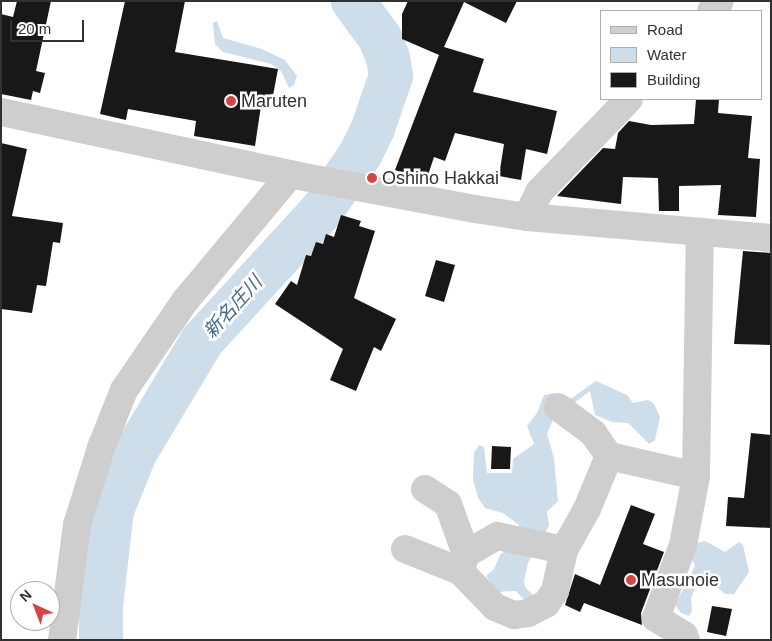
<!DOCTYPE html>
<html>
<head>
<meta charset="utf-8">
<style>
  body { margin:0 }
  #map { position:relative; width:772px; height:641px; overflow:hidden; background:#fff; font-family:Helvetica,"Noto Sans JP",sans-serif }
  div>[style] { position:absolute }
  .water>* { inset:0; background:#ceddea }
  .river>* { height:44px; margin:-22px; padding:0 22px; transform-origin:22px; border-radius:22px; background:#ceddea }
  .building>* { inset:0; background:#181818 }
  .minor>* { height:28px; margin:-14px; padding:0 14px; transform-origin:14px; border-radius:14px; background:#cecece }
  .dots>* { width:14px; height:14px; translate:-50% -50%; box-sizing:border-box; border:2px solid #fff; border-radius:50% }
  span { translate:-50% -50%; white-space:nowrap; text-align:center; line-height:1.15; -webkit-text-stroke:5px #fff; paint-order:stroke }
  .poi-label { font-size:18px; color:#313131 }
  .left { translate:0 -50%; text-align:left }
  .water-label { font-size:19px; color:#456a8d; font-style:italic }
  .frame { position:absolute; inset:0; border:2px solid #313131; pointer-events:none }
  .legend { position:absolute; left:600px; top:10px; width:162px; height:90px; box-sizing:border-box; background:#fff; border:1px solid #adadad; margin:0; padding:6px 9px; list-style:none; font-size:15px; color:#313131 }
  .legend li { display:flex; align-items:center; gap:10px; height:25px }
  .legend b { width:25px; border:1px solid #adadad }
  .north { position:absolute; left:10px; top:581px; width:50px; height:50px; box-sizing:border-box; background:#fff; border:1px solid #adadad; border-radius:50%; rotate:317deg; font-size:14px; font-weight:700; line-height:20px; text-align:center; color:#313131 }
  .north::after { content:''; display:block; margin:auto; width:18px; height:22px; background:#d74543; clip-path:polygon(50% 0,100% 100%,50% 72%,0 100%) }
  .scale { position:absolute; left:10px; top:20px; width:74px; height:22px; box-sizing:border-box; border:2px solid #313131; border-top:0; padding-left:6px; font-size:15px; line-height:18px; white-space:nowrap; color:#313131; -webkit-text-stroke:4px #fff; paint-order:stroke }
</style>
</head>
<body>
<div id="map">
  <div class="water">
    <div style="clip-path:polygon(217px 21px,223px 38px,262px 49px,285px 60px,297px 76px,294px 85px,289px 88px,281px 71px,271px 64px,223px 52px,215px 44px,213px 23px)"></div>
    <div style="clip-path:polygon(596px 381px,627px 395px,633px 403px,648px 400px,654px 404px,660px 417px,655px 440px,649px 444px,628px 423px,612px 422px,595px 415px,590px 391px,553px 419px,547px 434px,554px 458px,558px 501px,547px 512px,549px 526px,528px 563px,524px 581px,525px 587px,539px 601px,525px 601px,516px 591px,497px 592px,486px 576px,494px 569px,500px 555px,511px 546px,520px 530px,519px 525px,503px 513px,485px 508px,478px 498px,473px 479px,474px 453px,479px 445px,484px 447px,487px 473px,512px 473px,513px 459px,534px 444px,527px 426px,537px 413px,544px 395px,554px 393px,565px 399px,572px 398px)"></div>
    <div style="clip-path:polygon(705px 541px,725px 552px,739px 542px,743px 545px,749px 572px,734px 594px,725px 594px,712px 583px,695px 589px,691px 598px,692px 611px,689px 616px,681px 613px,675px 605px,695px 566px,692px 559px,697px 543px)"></div>
  </div>
  <div class="river">
    <div style="left:101px;top:640px;width:34px;rotate:-90deg"></div>
    <div style="left:101px;top:606px;width:97px;rotate:-83.5deg"></div>
    <div style="left:112px;top:510px;width:61px;rotate:-68deg"></div>
    <div style="left:135px;top:453px;width:131px;rotate:-59.1deg"></div>
    <div style="left:202px;top:341px;width:179px;rotate:-47.5deg"></div>
    <div style="left:323px;top:209px;width:68px;rotate:-55.8deg"></div>
    <div style="left:361px;top:153px;width:28px;rotate:-64deg"></div>
    <div style="left:373px;top:128px;width:55px;rotate:-70.9deg"></div>
    <div style="left:391px;top:76px;width:18px;rotate:-99deg"></div>
    <div style="left:388px;top:58px;width:22px;rotate:-112deg"></div>
    <div style="left:380px;top:38px;width:46px;rotate:-126.1deg"></div>
  </div>
  <div class="building">
    <div style="clip-path:polygon(17px 1px,51px 1px,36px 71px,45px 73px,40px 93px,33px 91px,31px 100px,1px 94px,1px 14px,13px 17px)"></div>
    <div style="clip-path:polygon(125px 1px,185px 1px,175px 52px,278px 69px,272px 101px,262px 99px,255px 146px,194px 136px,196px 121px,128px 109px,126px 120px,100px 114px)"></div>
    <div style="clip-path:polygon(408px 1px,517px 1px,506px 23px,464px 2px,444px 47px,484px 59px,473px 92px,557px 111px,547px 154px,526px 149px,521px 180px,499px 176px,504px 144px,455px 133px,445px 161px,434px 157px,426px 181px,395px 170px,439px 55px,402px 39px,402px 14px)"></div>
    <div style="clip-path:polygon(696px 99px,719px 99px,718px 113px,752px 116px,748px 158px,760px 159px,756px 217px,718px 215px,721px 185px,679px 186px,679px 211px,659px 211px,658px 178px,623px 177px,621px 204px,557px 196px,603px 148px,615px 149px,618px 133px,629px 121px,651px 125px,694px 124px)"></div>
    <div style="clip-path:polygon(1px 143px,27px 149px,12px 216px,63px 223px,60px 243px,53px 242px,46px 286px,37px 285px,32px 313px,1px 309px)"></div>
    <div style="clip-path:polygon(341px 215px,361px 221px,359px 226px,375px 231px,354px 298px,396px 319px,381px 351px,374px 347px,356px 391px,330px 380px,343px 349px,275px 304px,291px 281px,297px 285px,306px 255px,311px 256px,316px 242px,323px 244px,326px 234px,334px 237px)"></div>
    <div style="clip-path:polygon(743px 251px,771px 253px,771px 345px,734px 344px)"></div>
    <div style="clip-path:polygon(436px 260px,455px 265px,444px 302px,425px 296px)"></div>
    <div style="clip-path:polygon(751px 433px,771px 435px,771px 528px,726px 526px,728px 497px,744px 498px)"></div>
    <div style="clip-path:polygon(492px 446px,511px 447px,510px 469px,491px 469px)"></div>
    <div style="clip-path:polygon(631px 505px,655px 514px,643px 544px,664px 552px,641px 613px,642px 625px,584px 603px,580px 612px,565px 605px,575px 574px,600px 585px)"></div>
    <div style="clip-path:polygon(712px 606px,732px 609px,726px 636px,707px 632px)"></div>
  </div>
  <div class="minor">
    <div style="left:711px;top:11px;width:13px;rotate:-48deg"></div>
    <div style="left:1px;top:112px;width:305px;rotate:12.1deg"></div>
    <div style="left:299px;top:176px;width:179px;rotate:10.6deg"></div>
    <div style="left:475px;top:209px;width:53px;rotate:8.7deg"></div>
    <div style="left:527px;top:217px;width:245px;rotate:4.9deg"></div>
    <div style="left:527px;top:217px;width:28px;rotate:-64deg"></div>
    <div style="left:539px;top:192px;width:129px;rotate:-45.9deg"></div>
    <div style="left:558px;top:407px;width:44px;rotate:36.6deg"></div>
    <div style="left:593px;top:433px;width:28px;rotate:55deg"></div>
    <div style="left:425px;top:489px;width:27px;rotate:33deg"></div>
    <div style="left:448px;top:504px;width:53px;rotate:70.2deg"></div>
    <div style="left:405px;top:549px;width:59px;rotate:21.8deg"></div>
    <div style="left:564px;top:550px;width:68px;rotate:-168.2deg"></div>
    <div style="left:497px;top:536px;width:36px;rotate:150deg"></div>
    <div style="left:466px;top:554px;width:18px;rotate:109deg"></div>
    <div style="left:460px;top:571px;width:50px;rotate:45.8deg"></div>
    <div style="left:495px;top:607px;width:21px;rotate:23deg"></div>
    <div style="left:514px;top:615px;width:14px;rotate:-8deg"></div>
    <div style="left:528px;top:613px;width:20px;rotate:-27deg"></div>
    <div style="left:546px;top:604px;width:16px;rotate:-55deg"></div>
    <div style="left:555px;top:591px;width:42px;rotate:-77.6deg"></div>
    <div style="left:564px;top:550px;width:47px;rotate:-60.7deg"></div>
    <div style="left:587px;top:509px;width:57px;rotate:-67.5deg"></div>
    <div style="left:609px;top:456px;width:89px;rotate:12.9deg"></div>
    <div style="left:62px;top:640px;width:116px;rotate:-82.6deg"></div>
    <div style="left:77px;top:525px;width:81px;rotate:-72.7deg"></div>
    <div style="left:101px;top:448px;width:62px;rotate:-68.4deg"></div>
    <div style="left:124px;top:390px;width:108px;rotate:-55.6deg"></div>
    <div style="left:185px;top:301px;width:165px;rotate:-50.2deg"></div>
    <div style="left:686px;top:640px;width:5px;rotate:-112deg"></div>
    <div style="left:684px;top:635px;width:33px;rotate:-149deg"></div>
    <div style="left:656px;top:618px;width:78px;rotate:-69.7deg"></div>
    <div style="left:683px;top:545px;width:70px;rotate:-79.3deg"></div>
    <div style="left:696px;top:476px;width:244px;rotate:-89.1deg"></div>
  </div>
  <div class="dots">
    <div style="left:231px;top:101px;background:#d74543"></div>
    <div style="left:372px;top:178px;background:#d74543"></div>
    <div style="left:631px;top:580px;background:#d74543"></div>
  </div>
  <div class="poi-label">
    <span class="left" style="left:241px;top:101px">Maruten</span>
    <span class="left" style="left:382px;top:178px">Oshino Hakkai</span>
    <span class="left" style="left:641px;top:580px">Masunoie</span>
  </div>
  <div class="water-label">
    <span style="left:233px;top:307px;rotate:-48deg">新名庄川</span>
  </div>
  <div class="frame"></div>
  <ul class="legend">
  <li><b style="height:6px;background:#cecece"></b>Road</li>
  <li><b style="height:14px;background:#ceddea"></b>Water</li>
  <li><b style="height:14px;background:#181818"></b>Building</li>
  </ul>
  <div class="north">N</div>
  <div class="scale">20 m</div>
</div>
</body>
</html>
